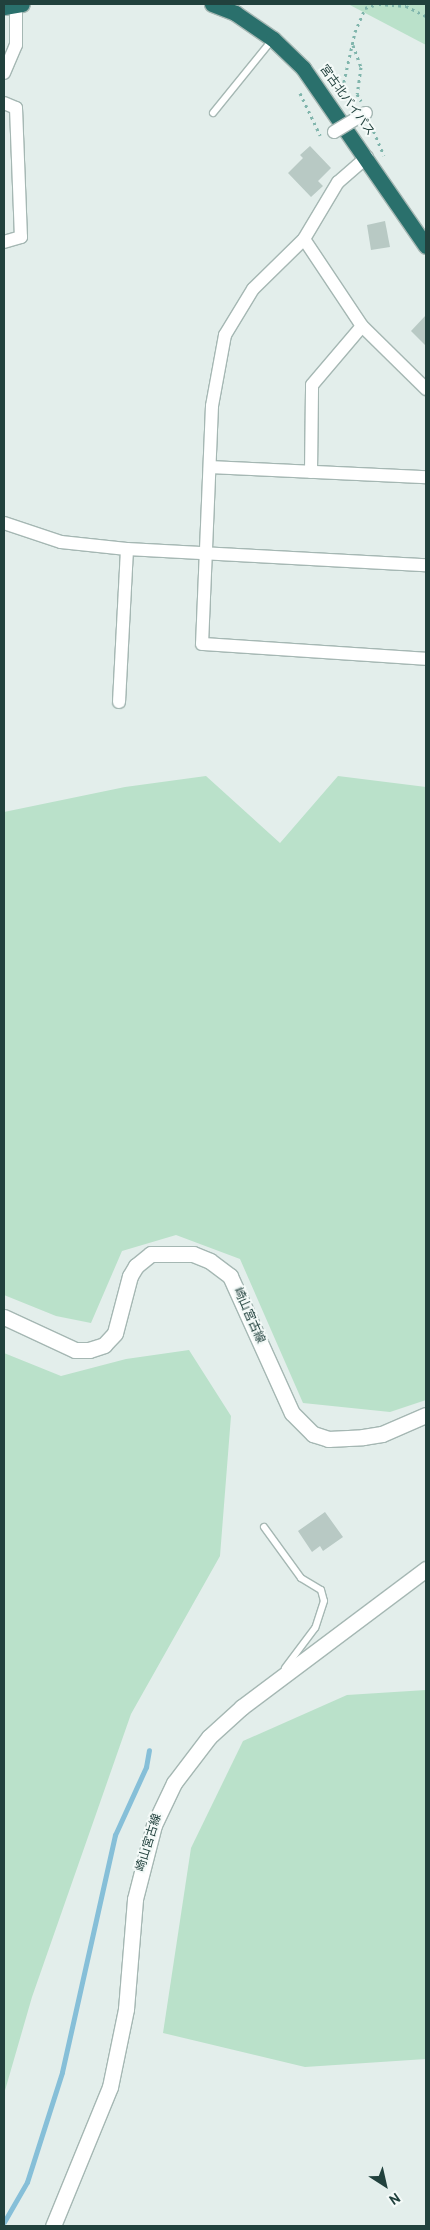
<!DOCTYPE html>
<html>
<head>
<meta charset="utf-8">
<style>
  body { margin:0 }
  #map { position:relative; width:430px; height:2230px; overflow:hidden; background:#e3eeeb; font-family:Overpass,"Noto Sans JP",sans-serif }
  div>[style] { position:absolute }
  .green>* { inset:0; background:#bae1ca }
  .stream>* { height:5px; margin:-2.5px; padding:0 2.5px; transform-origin:2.5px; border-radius:2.5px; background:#86bfd8 }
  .building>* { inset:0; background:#b8c9c4 }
  .path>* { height:3px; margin-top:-1.5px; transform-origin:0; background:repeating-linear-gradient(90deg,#80b5ac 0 2.5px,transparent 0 6.5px) }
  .roads { filter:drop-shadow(1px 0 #a5b7b3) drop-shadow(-1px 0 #a5b7b3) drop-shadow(0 1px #a5b7b3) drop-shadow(0 -1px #a5b7b3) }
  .lane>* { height:6px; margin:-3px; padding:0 3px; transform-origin:3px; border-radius:3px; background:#fff }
  .street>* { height:12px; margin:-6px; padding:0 6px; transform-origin:6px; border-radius:6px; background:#fff }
  .secondary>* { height:15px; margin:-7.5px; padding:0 7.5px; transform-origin:7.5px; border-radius:7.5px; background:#fff }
  .highway>* { height:15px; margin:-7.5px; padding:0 7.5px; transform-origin:7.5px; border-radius:7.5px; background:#2a706c }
  .bridges { filter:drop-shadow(1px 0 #a5b7b3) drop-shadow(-1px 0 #a5b7b3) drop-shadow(0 1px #a5b7b3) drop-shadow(0 -1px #a5b7b3) }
  .street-bridge>* { height:12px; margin:-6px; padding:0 6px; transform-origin:6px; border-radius:6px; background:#fff }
  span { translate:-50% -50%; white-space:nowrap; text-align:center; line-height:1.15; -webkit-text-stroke:4px #f4faf8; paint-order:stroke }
  .street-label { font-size:12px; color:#21413d }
  .frame { position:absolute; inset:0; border:5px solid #21413d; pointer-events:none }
  .north { position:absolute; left:360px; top:2160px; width:50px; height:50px; -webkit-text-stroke:4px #f4faf8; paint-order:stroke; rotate:145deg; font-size:14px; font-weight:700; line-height:20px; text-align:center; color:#21413d }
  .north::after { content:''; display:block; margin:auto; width:18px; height:22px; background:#21413d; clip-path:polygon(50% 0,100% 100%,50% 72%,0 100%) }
</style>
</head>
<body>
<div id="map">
  <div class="green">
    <div style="clip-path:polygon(348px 4px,426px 4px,426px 45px)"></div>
    <div style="clip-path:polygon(206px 776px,280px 843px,338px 776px,426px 787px,426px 1400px,390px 1412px,303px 1403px,240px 1259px,176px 1235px,122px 1251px,91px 1323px,56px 1316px,4px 1295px,4px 812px,125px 787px)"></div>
    <div style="clip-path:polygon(189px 1350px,231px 1416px,220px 1556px,131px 1714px,32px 1997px,4px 2094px,4px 1353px,61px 1376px,126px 1359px)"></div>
    <div style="clip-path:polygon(426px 1690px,426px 2059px,305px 2067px,163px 2033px,191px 1848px,243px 1741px,347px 1695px)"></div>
  </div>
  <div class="stream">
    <div style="left:4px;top:2222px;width:46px;rotate:-60.1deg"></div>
    <div style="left:27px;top:2182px;width:115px;rotate:-72.3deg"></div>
    <div style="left:62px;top:2072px;width:243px;rotate:-77.4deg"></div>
    <div style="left:115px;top:1835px;width:75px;rotate:-65.5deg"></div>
    <div style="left:146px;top:1767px;width:17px;rotate:-80deg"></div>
  </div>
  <div class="building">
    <div style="clip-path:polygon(310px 146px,331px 168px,318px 181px,323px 186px,311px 197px,288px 173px,303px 158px,300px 155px)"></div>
    <div style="clip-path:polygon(385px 221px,390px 247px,371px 250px,367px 225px)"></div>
    <div style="clip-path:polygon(426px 315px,426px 346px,411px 331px)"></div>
    <div style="clip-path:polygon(325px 1512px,343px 1537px,323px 1551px,320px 1546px,312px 1552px,298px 1531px)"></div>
  </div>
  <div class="path">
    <div style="left:379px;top:4px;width:27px;rotate:4deg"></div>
    <div style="left:406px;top:6px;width:22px;rotate:27deg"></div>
    <div style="left:353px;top:45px;width:23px;rotate:70deg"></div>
    <div style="left:361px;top:67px;width:27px;rotate:98deg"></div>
    <div style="left:357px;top:94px;width:8px;rotate:60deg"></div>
    <div style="left:300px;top:93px;width:47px;rotate:64.5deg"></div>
    <div style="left:341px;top:95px;width:65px;rotate:-77.5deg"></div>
    <div style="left:355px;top:32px;width:26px;rotate:-67deg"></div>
    <div style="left:365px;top:8px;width:13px;rotate:-18deg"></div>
    <div style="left:371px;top:125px;width:33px;rotate:67deg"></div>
  </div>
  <div class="roads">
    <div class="lane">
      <div style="left:213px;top:113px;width:95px;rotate:-51deg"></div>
      <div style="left:264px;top:1527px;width:63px;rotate:54deg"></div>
      <div style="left:301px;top:1578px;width:23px;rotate:31deg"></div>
      <div style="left:321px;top:1590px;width:11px;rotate:75deg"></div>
      <div style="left:324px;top:1601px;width:28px;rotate:108deg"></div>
      <div style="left:315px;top:1628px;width:50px;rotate:126.9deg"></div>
    </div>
    <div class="street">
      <div style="left:4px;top:73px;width:30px;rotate:-67deg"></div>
      <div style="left:16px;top:45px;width:41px;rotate:-90deg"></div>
      <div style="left:4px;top:103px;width:13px;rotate:23deg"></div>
      <div style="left:16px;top:108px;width:129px;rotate:87.8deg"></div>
      <div style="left:21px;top:237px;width:18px;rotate:164deg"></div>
      <div style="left:367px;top:157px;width:38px;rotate:139deg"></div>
      <div style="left:338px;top:182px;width:66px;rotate:120.8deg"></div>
      <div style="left:304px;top:239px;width:71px;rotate:135.6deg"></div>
      <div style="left:253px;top:289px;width:54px;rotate:121.3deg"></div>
      <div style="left:225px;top:335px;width:72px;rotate:100.4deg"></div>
      <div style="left:212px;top:406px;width:238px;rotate:92.4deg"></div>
      <div style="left:202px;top:644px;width:225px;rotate:3.8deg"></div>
      <div style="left:304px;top:239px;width:105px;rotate:56.3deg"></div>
      <div style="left:362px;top:326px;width:90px;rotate:44.5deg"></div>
      <div style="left:210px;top:467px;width:216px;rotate:2.7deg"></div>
      <div style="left:311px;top:472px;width:87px;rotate:-89.3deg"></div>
      <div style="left:312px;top:385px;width:77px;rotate:-49.7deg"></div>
      <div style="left:4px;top:523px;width:60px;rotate:18.4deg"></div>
      <div style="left:61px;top:542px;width:66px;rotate:6.1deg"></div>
      <div style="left:127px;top:549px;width:299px;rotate:3.1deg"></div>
      <div style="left:119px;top:702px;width:153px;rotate:-87deg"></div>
    </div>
    <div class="secondary">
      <div style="left:4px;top:1317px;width:78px;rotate:24.9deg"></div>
      <div style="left:75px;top:1350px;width:14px"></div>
      <div style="left:89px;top:1350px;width:16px;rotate:-18deg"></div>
      <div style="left:104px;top:1345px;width:16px;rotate:-47deg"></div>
      <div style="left:115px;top:1333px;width:59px;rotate:-75.3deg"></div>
      <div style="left:130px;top:1276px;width:12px;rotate:-59deg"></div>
      <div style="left:136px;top:1266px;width:19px;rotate:-39deg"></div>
      <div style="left:151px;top:1254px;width:42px"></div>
      <div style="left:193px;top:1254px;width:18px;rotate:22deg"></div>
      <div style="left:210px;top:1261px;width:25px;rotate:37deg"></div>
      <div style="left:230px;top:1276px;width:150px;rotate:65.7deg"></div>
      <div style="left:292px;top:1413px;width:30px;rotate:45deg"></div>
      <div style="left:313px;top:1434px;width:16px;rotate:18deg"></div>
      <div style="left:328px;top:1439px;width:35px;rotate:-3deg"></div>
      <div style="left:363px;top:1437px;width:19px;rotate:-9deg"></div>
      <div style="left:382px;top:1434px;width:48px;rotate:-23.4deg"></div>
      <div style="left:53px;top:2226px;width:150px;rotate:-67.7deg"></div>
      <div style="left:110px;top:2087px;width:80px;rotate:-78.4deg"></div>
      <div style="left:126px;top:2009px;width:110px;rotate:-85.3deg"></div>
      <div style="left:135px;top:1899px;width:76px;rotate:-75.6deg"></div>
      <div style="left:154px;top:1825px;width:47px;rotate:-64.5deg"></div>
      <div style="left:174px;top:1783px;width:58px;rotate:-52.7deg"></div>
      <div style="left:209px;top:1737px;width:45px;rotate:-42.3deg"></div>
      <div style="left:242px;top:1707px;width:230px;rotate:-36.9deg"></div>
    </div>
    <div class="highway">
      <div style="left:212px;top:4px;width:25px;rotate:21deg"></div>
      <div style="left:235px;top:13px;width:46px;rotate:34.4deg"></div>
      <div style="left:273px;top:39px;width:42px;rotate:44deg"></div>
      <div style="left:303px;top:68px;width:216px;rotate:55.4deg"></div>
      <div style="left:4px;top:7px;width:18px;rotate:-9deg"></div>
    </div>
  </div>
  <div class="bridges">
    <div class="street-bridge">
      <div style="left:334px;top:132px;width:37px;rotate:-31deg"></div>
    </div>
  </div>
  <div class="street-label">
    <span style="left:346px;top:101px;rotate:54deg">宮古北バイパス</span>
    <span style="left:248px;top:1316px;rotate:66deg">崎山宮古線</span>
    <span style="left:150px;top:1843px;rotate:-73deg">崎山宮古線</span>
  </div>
  <div class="frame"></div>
  <div class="north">N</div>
</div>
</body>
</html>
